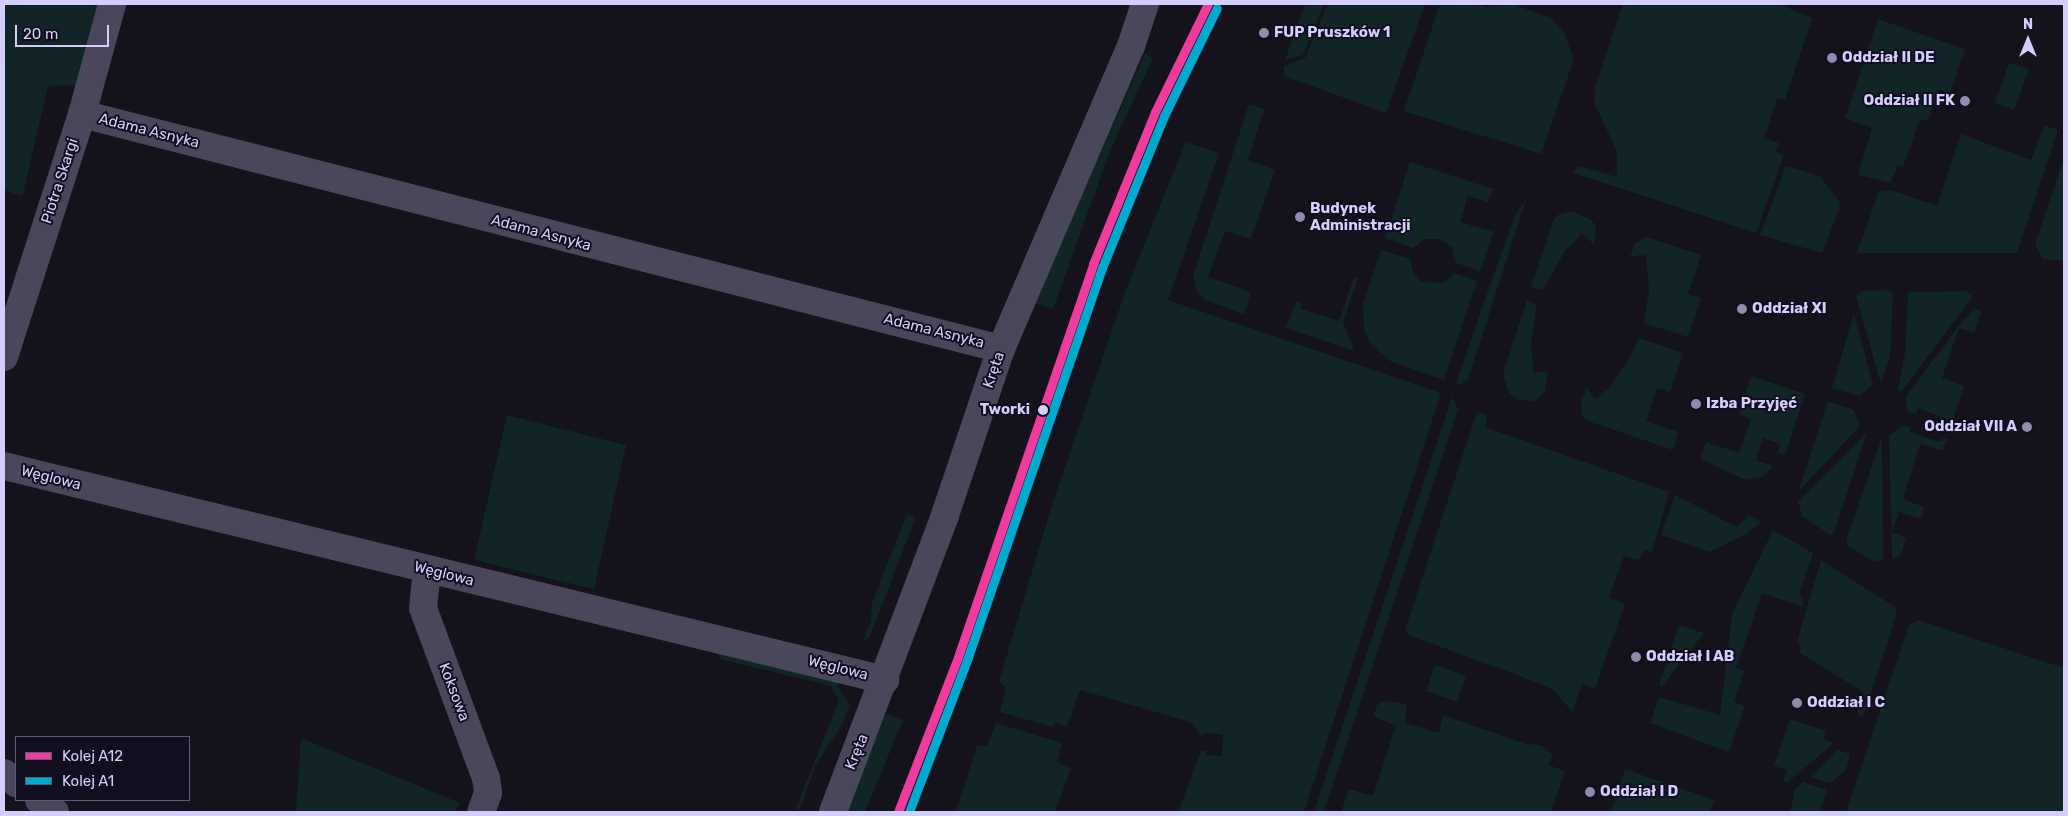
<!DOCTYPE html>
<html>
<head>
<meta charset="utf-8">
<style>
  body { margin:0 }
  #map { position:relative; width:2068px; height:816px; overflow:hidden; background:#14121b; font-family:Rubik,sans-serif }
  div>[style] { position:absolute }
  .green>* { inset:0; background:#112526 }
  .street>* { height:28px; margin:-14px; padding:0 14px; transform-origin:14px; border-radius:14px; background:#48475b }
  .rail-1>* { height:9px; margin:-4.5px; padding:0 4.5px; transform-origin:4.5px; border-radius:4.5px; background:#f13a9d }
  .rail-2>* { height:9px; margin:-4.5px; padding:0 4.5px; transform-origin:4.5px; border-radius:4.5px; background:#00a9ce }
  .dots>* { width:14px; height:14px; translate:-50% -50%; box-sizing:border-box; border:2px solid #110e1f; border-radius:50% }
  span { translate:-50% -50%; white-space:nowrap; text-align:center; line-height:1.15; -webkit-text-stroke:4px #110e1f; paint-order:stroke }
  .poi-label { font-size:15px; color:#d4cefc; font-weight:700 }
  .left { translate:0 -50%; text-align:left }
  .right { translate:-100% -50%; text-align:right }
  .street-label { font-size:15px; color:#d4cefc }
  .stop-label { font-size:15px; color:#d4cefc; font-weight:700 }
  .frame { position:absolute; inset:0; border:5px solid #d4cefc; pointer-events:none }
  .legend { position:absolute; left:15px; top:736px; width:175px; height:65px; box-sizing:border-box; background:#110e1f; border:1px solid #5f5b77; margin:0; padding:6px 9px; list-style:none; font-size:15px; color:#d4cefc }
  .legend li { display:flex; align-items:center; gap:10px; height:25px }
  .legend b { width:25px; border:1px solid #5f5b77 }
  .north { position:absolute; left:2003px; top:15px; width:50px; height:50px; -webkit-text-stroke:4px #110e1f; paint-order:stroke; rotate:0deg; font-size:14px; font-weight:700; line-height:20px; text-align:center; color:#d4cefc }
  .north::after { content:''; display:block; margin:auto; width:18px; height:22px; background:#d4cefc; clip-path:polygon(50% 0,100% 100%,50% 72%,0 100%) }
  .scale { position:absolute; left:15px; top:25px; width:94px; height:22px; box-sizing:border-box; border:2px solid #d4cefc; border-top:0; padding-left:6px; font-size:15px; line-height:18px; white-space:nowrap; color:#d4cefc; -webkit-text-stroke:4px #110e1f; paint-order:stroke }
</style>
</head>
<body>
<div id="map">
  <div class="green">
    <div style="clip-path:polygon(4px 4px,99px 4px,78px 85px,48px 86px,23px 194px,19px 195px,4px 190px)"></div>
    <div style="clip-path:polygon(1305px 4px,1324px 4px,1303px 55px,1285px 60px)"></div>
    <div style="clip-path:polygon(1328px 4px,1425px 4px,1386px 113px,1284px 76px,1284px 66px,1305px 58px)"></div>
    <div style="clip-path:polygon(1440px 4px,1475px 4px,1487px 7px,1512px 4px,1551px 18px,1563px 30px,1574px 59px,1541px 154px,1404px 111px)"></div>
    <div style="clip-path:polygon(1623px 4px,1779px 4px,1812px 18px,1785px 100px,1777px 98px,1764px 138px,1779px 143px,1776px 152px,1784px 155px,1756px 233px,1571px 172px,1580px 166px,1617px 177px,1617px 151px,1594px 103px,1595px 87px)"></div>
    <div style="clip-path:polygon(1878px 19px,1965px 49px,1950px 93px,1939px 90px,1928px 121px,1920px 119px,1903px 167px,1898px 165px,1891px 183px,1858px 175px,1872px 128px,1845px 118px)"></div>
    <div style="clip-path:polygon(1145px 53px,1153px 58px,1110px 151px,1053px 309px,1034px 303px)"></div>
    <div style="clip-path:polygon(2009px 63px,2029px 69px,2014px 110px,1995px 103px)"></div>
    <div style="clip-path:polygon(1249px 104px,1264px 109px,1248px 160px,1275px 170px,1251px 239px,1225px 231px,1208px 277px,1251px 292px,1244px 314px,1205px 300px,1197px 293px,1193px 276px)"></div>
    <div style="clip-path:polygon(2044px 125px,2058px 130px,2017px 253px,1857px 253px,1879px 191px,1891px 190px,1937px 206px,1961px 134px,2031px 160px)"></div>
    <div style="clip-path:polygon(1186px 142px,1219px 153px,1168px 300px,1441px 393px,1304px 812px,1178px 812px,1201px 751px,1206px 751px,1206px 755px,1222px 756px,1223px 735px,1208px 733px,1202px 736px,1190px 722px,1080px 690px,1067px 727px,1055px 723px,1052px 727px,1000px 712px,1006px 688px,999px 681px,1053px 502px,1127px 287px)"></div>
    <div style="clip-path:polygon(2064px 158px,2064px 261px,2043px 259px,2035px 244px)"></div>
    <div style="clip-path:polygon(1410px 162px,1493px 189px,1488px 202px,1468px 196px,1460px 222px,1494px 232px,1480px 271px,1456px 263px,1452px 247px,1440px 239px,1425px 239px,1413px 248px,1385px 238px)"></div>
    <div style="clip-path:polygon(1786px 166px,1820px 176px,1841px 204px,1822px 253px,1760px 235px)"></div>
    <div style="clip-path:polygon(1526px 200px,1468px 379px,1460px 385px,1456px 384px,1493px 276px,1516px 213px)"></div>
    <div style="clip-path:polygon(1572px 211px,1591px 220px,1596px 226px,1594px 244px,1582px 234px,1565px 251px,1543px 290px,1531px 287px,1553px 221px,1559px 214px)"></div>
    <div style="clip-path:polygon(1646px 237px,1701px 255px,1688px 294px,1701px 298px,1688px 337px,1644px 323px,1649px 290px,1646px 255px,1630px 257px,1635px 243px)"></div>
    <div style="clip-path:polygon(1381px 250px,1410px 259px,1412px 270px,1421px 282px,1443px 283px,1455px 273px,1477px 281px,1444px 380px,1390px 361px,1371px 344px,1364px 330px,1363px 304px)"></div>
    <div style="clip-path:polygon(1354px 277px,1358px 278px,1343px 322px,1354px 351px,1286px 328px,1296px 302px,1302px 304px,1301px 309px,1339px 321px)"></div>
    <div style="clip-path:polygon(1887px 290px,1893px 294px,1890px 356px,1881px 384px,1856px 296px,1861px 291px)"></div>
    <div style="clip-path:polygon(1908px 292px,1966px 291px,1973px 297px,1901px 392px,1898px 390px,1905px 354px)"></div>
    <div style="clip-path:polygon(1527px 300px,1537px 305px,1531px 344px,1534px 373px,1548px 371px,1545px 391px,1537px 400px,1531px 401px,1518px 400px,1509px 393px,1503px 374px)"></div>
    <div style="clip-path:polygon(1974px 308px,1981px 312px,1974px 333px,1959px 328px,1942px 378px,1964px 386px,1951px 426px,1946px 425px,1947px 419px,1918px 408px,1916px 414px,1908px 412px,1905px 398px,1958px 327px)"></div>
    <div style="clip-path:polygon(1854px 313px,1873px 385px,1859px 396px,1832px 388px)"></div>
    <div style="clip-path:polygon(1639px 338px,1683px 353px,1670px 392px,1657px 388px,1646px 421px,1678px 432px,1673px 450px,1588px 421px,1582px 416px,1581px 403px,1586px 388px,1596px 399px,1609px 388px,1632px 354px)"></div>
    <div style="clip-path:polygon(1751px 376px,1805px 394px,1785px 455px,1778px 453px,1780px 444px,1763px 438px,1756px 460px,1773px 466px,1764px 476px,1746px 480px,1700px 459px,1706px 442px,1739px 453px,1751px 419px,1739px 414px)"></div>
    <div style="clip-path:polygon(1452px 397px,1458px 409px,1324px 812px,1314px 812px)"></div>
    <div style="clip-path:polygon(1828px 401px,1854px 410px,1860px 426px,1798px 492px)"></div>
    <div style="clip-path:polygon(1477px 412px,1487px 415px,1485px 427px,1669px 492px,1652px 552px,1644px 550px,1639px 560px,1624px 556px,1609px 598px,1625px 604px,1595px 688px,1582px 684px,1572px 712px,1557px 693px,1544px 685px,1411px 636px,1405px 630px)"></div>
    <div style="clip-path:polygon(507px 415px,626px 445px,594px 589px,474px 560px)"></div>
    <div style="clip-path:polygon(1903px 426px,1910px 427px,1910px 432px,1940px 442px,1943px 438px,1947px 439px,1943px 451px,1920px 444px,1903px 499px,1924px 507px,1921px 519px,1899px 512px,1892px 532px,1906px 538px,1901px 554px,1892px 560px,1889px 436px)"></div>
    <div style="clip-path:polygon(1867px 432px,1834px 533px,1830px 535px,1802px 516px,1798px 502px)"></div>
    <div style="clip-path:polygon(1882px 437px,1883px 558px,1881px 562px,1873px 561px,1848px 546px,1846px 541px)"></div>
    <div style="clip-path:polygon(1675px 495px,1737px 527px,1749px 515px,1762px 522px,1746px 534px,1710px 552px,1661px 535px)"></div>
    <div style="clip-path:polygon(907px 514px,916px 517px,870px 636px,862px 644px,871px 620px,872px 603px)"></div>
    <div style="clip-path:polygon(1773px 530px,1813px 553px,1799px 595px,1803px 598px,1803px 607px,1762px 593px,1736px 668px,1744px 671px,1734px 702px,1745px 706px,1729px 752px,1650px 723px,1659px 697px,1720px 715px,1732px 614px)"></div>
    <div style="clip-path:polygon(1821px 560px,1895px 607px,1897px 613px,1863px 717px,1857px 714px,1863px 692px,1800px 653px,1801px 646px,1797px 642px)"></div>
    <div style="clip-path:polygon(1918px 620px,2064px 668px,2064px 812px,1846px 812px,1909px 625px)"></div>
    <div style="clip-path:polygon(1679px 625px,1704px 633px,1662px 686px,1659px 684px)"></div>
    <div style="clip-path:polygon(719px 652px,839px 681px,837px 686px,850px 704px,842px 725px,816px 764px,800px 810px,796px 808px,839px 701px,831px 686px,719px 659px)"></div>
    <div style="clip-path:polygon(1435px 665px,1466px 676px,1457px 702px,1426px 691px)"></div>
    <div style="clip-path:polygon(1385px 701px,1407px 704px,1405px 723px,1439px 733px,1443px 715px,1526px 744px,1541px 745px,1553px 755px,1548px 765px,1565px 771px,1551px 812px,1341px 812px,1349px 789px,1373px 796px,1396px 726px,1373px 716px,1377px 705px)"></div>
    <div style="clip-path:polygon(888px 714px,903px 720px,865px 812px,846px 812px,884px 716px)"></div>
    <div style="clip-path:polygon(1790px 719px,1826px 731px,1824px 739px,1834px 743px,1788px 782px,1783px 781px,1787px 770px,1774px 766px)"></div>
    <div style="clip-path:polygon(996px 723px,1062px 743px,1057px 762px,1071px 768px,1055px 812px,956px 812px,977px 746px,987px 746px)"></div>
    <div style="clip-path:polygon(301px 738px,460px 803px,455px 812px,296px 812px)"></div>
    <div style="clip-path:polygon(1838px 750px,1850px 754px,1846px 770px,1830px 783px,1810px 777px)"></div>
    <div style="clip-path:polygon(1625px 769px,1714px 800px,1710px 812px,1611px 812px)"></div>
    <div style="clip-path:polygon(1803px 782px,1827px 790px,1820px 812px,1790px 812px,1795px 789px)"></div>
  </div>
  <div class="street">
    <div style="left:82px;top:114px;width:949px;rotate:14.34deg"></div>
    <div style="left:4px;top:357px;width:255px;rotate:-72.2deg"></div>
    <div style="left:82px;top:114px;width:114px;rotate:-74.7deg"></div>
    <div style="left:4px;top:466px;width:907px;rotate:13.65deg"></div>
    <div style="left:427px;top:570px;width:38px;rotate:96deg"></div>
    <div style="left:423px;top:608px;width:181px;rotate:69.7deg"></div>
    <div style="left:486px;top:778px;width:15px;rotate:82deg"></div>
    <div style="left:488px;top:793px;width:20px;rotate:110deg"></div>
    <div style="left:4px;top:773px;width:16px;rotate:40deg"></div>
    <div style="left:39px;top:800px;width:20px;rotate:37deg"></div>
    <div style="left:833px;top:812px;width:317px;rotate:-69.3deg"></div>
    <div style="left:945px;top:515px;width:175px;rotate:-71.4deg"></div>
    <div style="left:1001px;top:349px;width:330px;rotate:-66.8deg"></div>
    <div style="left:1131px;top:46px;width:44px;rotate:-71.6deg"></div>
  </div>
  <div class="rail-1">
    <div style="left:898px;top:812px;width:166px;rotate:-68.8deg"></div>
    <div style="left:958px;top:657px;width:416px;rotate:-71deg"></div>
    <div style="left:1093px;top:264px;width:164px;rotate:-67.8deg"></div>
    <div style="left:1155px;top:112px;width:120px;rotate:-63.9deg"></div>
  </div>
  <div class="rail-2">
    <div style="left:909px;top:812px;width:163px;rotate:-69.1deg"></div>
    <div style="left:967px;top:660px;width:415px;rotate:-71deg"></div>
    <div style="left:1102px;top:268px;width:164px;rotate:-67.8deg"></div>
    <div style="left:1164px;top:116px;width:120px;rotate:-63.9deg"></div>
  </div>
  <div class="dots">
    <div style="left:1264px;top:33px;background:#918cad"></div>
    <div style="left:1832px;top:58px;background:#918cad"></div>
    <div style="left:1965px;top:101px;background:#918cad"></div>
    <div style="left:1300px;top:217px;background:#918cad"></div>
    <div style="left:1742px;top:309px;background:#918cad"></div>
    <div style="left:1696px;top:404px;background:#918cad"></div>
    <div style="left:1043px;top:410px;background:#d4cefc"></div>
    <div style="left:2027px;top:427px;background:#918cad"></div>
    <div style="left:1636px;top:657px;background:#918cad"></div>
    <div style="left:1797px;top:703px;background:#918cad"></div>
    <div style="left:1590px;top:792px;background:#918cad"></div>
  </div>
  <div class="poi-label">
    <span class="left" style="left:1274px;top:33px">FUP Pruszków 1</span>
    <span class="left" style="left:1842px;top:58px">Oddział II DE</span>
    <span class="right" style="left:1955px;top:101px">Oddział II FK</span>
    <span class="left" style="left:1310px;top:217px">Budynek<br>Administracji</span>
    <span class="left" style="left:1752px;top:309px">Oddział XI</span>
    <span class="left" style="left:1706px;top:404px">Izba Przyjęć</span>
    <span class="right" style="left:2017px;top:427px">Oddział VII A</span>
    <span class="left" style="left:1646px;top:657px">Oddział I AB</span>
    <span class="left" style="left:1807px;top:703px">Oddział I C</span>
    <span class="left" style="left:1600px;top:792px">Oddział I D</span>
  </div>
  <div class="street-label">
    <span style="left:149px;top:131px;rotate:14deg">Adama Asnyka</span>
    <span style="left:60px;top:181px;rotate:-72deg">Piotra Skargi</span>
    <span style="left:541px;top:233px;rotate:15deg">Adama Asnyka</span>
    <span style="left:934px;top:331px;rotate:14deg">Adama Asnyka</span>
    <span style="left:994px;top:370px;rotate:-71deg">Kręta</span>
    <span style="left:51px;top:478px;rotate:14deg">Węglowa</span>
    <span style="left:444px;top:574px;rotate:14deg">Węglowa</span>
    <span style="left:838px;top:668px;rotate:14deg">Węglowa</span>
    <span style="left:454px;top:692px;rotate:69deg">Koksowa</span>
    <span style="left:857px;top:752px;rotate:-68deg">Kręta</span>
  </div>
  <div class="stop-label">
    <span class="right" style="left:1030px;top:410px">Tworki</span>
  </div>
  <div class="frame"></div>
  <ul class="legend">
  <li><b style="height:6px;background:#f13a9d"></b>Kolej A12</li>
  <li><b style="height:6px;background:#00a9ce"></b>Kolej A1</li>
  </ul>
  <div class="north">N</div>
  <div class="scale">20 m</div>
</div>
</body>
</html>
